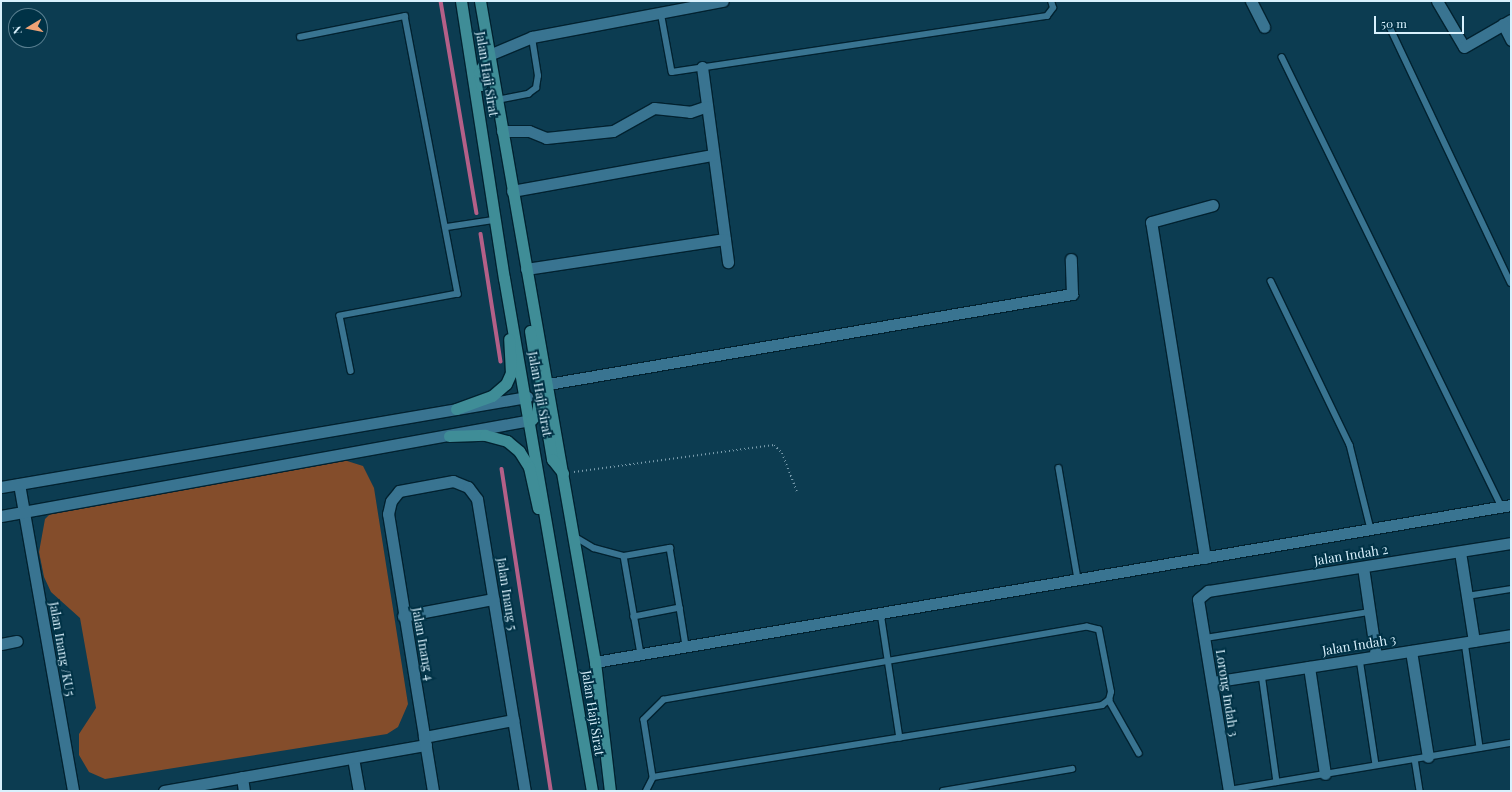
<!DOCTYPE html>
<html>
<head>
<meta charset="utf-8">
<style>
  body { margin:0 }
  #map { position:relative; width:1512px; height:792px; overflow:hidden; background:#0c3c51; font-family:"Playfair Display",serif }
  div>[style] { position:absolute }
  .green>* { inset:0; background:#844d2b }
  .stream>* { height:3.5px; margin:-1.75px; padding:0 1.75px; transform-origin:1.75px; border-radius:1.75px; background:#b46088 }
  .path>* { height:2px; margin-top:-1px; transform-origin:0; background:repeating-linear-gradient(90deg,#799cad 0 1px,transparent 0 4px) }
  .roads { filter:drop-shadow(1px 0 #022230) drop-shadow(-1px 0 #022230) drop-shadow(0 1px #022230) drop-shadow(0 -1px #022230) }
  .service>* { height:5.5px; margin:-2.75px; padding:0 2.75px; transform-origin:2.75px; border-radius:2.75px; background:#397491 }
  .minor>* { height:11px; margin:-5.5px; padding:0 5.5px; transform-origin:5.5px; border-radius:5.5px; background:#397491 }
  .tertiary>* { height:11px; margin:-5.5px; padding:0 5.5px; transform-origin:5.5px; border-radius:5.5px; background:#397491 }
  .secondary>* { height:11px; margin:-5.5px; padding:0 5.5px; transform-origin:5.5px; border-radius:5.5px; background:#3f8d97 }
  span { translate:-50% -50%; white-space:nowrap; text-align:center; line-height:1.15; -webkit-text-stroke:4px #003246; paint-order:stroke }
  .street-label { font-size:13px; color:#d9f1fd }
  .frame { position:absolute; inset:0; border:2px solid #d9f1fd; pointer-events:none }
  .north { position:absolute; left:8px; top:8px; width:40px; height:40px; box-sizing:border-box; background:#003246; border:1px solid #577e8f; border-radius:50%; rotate:260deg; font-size:11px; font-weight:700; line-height:16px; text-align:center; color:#d9f1fd }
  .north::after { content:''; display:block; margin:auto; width:14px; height:18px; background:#efa376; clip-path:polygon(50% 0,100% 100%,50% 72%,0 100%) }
  .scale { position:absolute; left:1374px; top:16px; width:90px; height:18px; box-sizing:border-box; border:2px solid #d9f1fd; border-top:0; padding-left:5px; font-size:12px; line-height:14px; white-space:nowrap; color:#d9f1fd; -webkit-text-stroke:3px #003246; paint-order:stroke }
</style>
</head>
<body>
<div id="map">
  <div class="green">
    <div style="clip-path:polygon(344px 460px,363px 466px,374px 488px,408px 704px,398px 727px,387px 734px,105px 779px,89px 772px,79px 755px,79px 734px,96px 708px,80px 618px,51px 592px,44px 577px,39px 552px,45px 519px,52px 512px)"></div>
  </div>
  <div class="stream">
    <div style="left:441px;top:1px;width:215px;rotate:80.4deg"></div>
    <div style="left:481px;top:234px;width:129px;rotate:81.1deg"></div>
    <div style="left:502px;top:469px;width:326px;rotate:81.3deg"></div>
  </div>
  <div class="path">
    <div style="left:574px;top:472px;width:202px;rotate:-7.7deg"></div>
    <div style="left:774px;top:445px;width:11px;rotate:45deg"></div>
    <div style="left:782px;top:453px;width:42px;rotate:69deg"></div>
  </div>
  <div class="roads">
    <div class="service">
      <div style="left:661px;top:12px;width:61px;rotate:79.6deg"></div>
      <div style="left:672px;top:72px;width:379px;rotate:-8.5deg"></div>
      <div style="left:1047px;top:16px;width:10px;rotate:-53deg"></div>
      <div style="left:1053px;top:8px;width:7px;rotate:-106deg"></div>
      <div style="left:1389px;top:25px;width:285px;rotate:64.7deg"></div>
      <div style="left:300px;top:37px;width:107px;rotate:-11.3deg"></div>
      <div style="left:405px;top:16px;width:283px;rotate:79.2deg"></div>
      <div style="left:458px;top:294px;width:120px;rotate:169.4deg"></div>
      <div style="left:340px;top:316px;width:56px;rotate:78.7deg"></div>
      <div style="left:1282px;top:57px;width:501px;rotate:63.95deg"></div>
      <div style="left:497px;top:100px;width:32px;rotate:-11deg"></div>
      <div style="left:528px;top:94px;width:10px;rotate:-37deg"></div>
      <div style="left:536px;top:88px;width:12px;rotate:-81deg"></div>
      <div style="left:538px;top:76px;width:39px;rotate:-99deg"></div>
      <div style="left:447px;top:227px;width:48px;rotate:-8.5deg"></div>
      <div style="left:1271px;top:281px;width:182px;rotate:64.3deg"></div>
      <div style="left:1350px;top:445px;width:87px;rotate:76deg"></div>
      <div style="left:1059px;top:468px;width:113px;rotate:80.3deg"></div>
      <div style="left:574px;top:536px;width:23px;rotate:31deg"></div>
      <div style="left:594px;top:548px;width:31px;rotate:15deg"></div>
      <div style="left:624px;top:556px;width:47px;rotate:-9.9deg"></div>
      <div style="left:670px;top:548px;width:61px;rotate:80.5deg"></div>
      <div style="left:680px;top:608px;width:47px;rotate:168.9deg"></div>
      <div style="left:624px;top:556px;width:99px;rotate:80.2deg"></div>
      <div style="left:1467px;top:596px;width:45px;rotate:-9deg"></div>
      <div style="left:680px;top:608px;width:38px;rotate:81deg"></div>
      <div style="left:881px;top:613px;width:126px;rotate:81.4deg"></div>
      <div style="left:1205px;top:638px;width:167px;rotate:-9deg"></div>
      <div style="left:1465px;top:642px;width:107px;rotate:81.9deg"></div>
      <div style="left:1360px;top:659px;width:107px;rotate:81.4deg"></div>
      <div style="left:1262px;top:674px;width:109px;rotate:82.1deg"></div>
      <div style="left:1109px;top:700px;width:61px;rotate:60.5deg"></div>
      <div style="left:1415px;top:759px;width:32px;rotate:81deg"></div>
      <div style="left:1229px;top:790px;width:286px;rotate:-9.5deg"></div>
      <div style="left:646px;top:791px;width:16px;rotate:-63deg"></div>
      <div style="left:653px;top:777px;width:455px;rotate:-9.1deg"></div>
      <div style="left:1102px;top:705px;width:9px;rotate:-36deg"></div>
      <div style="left:1109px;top:700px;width:8px;rotate:-76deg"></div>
      <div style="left:1111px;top:692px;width:63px;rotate:-101deg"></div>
      <div style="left:1099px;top:630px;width:12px;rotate:-166deg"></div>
      <div style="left:1087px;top:627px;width:429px;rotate:170.2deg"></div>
      <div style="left:664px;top:700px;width:28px;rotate:135deg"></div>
      <div style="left:644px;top:720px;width:58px;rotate:81deg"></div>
      <div style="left:943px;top:791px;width:131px;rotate:-9.7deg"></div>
    </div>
    <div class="minor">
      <div style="left:1251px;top:1px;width:29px;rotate:63deg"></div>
      <div style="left:1437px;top:1px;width:53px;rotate:59.6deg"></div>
      <div style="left:1464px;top:47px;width:54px;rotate:-29.9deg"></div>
      <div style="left:1503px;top:24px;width:18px;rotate:63deg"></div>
      <div style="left:489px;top:55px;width:47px;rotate:-22.7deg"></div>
      <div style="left:532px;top:37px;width:194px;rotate:-10.7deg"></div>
      <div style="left:702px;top:67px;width:197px;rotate:82.4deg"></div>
      <div style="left:502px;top:131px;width:27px"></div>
      <div style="left:529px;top:131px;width:18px;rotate:22deg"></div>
      <div style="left:546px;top:138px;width:67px;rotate:-6deg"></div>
      <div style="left:613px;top:131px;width:47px;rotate:-29.3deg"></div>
      <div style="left:654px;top:108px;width:36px;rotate:6deg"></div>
      <div style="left:690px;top:112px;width:18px;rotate:-19deg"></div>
      <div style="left:512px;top:191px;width:204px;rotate:-10.2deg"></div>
      <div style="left:526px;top:269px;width:201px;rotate:-8.6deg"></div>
      <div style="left:548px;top:384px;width:532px;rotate:-9.75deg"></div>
      <div style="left:1072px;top:294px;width:35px;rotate:-92deg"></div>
      <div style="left:19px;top:484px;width:312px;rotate:80deg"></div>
      <div style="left:1460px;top:552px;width:90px;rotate:81.1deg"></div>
      <div style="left:1205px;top:558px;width:340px;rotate:-99.1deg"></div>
      <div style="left:1151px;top:222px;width:64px;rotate:-15.3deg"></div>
      <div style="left:1363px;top:567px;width:90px;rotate:81.7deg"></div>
      <div style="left:403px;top:616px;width:92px;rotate:-10.7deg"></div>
      <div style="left:1px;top:644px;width:16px;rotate:-11deg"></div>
      <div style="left:1411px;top:651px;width:107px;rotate:80.9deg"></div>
      <div style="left:595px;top:662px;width:929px;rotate:-9.73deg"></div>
      <div style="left:1309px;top:667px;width:108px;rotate:81.5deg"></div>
      <div style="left:1212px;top:682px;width:303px;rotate:-8.9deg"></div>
      <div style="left:424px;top:737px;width:91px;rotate:-10.8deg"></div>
      <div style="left:353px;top:758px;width:34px;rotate:80deg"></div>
      <div style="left:242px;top:777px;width:14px;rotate:82deg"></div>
      <div style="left:164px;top:791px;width:266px;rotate:-10deg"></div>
      <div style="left:433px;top:791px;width:281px;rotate:-99.2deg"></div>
      <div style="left:388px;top:514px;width:13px;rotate:-77deg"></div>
      <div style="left:391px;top:501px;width:13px;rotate:-51deg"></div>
      <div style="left:399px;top:491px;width:55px;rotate:-10.5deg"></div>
      <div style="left:453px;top:481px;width:16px;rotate:22deg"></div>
      <div style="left:468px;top:487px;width:15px;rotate:53deg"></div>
      <div style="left:477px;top:499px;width:296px;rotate:80.7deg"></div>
      <div style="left:1229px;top:791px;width:194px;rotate:-99.2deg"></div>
      <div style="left:1198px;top:599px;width:13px;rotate:-39deg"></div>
      <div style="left:1208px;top:591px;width:307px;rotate:-9deg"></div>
    </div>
    <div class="tertiary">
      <div style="left:1px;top:487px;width:534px;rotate:-9.71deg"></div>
      <div style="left:1px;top:516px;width:539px;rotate:-10.27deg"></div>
    </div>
    <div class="secondary">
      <div style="left:461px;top:1px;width:280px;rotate:81.2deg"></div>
      <div style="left:504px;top:278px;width:520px;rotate:80.27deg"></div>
      <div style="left:480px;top:1px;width:671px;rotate:80.13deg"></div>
      <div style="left:595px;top:662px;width:130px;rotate:83.4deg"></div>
      <div style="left:481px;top:85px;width:13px;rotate:-99deg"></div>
      <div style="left:479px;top:72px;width:20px;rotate:-60deg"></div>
      <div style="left:530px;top:331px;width:64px;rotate:81deg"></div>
      <div style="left:540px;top:394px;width:20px;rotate:99deg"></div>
      <div style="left:537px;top:414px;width:8px;rotate:135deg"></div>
      <div style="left:538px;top:405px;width:14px;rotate:60deg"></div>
      <div style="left:545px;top:417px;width:43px;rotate:80.5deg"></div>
      <div style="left:552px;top:459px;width:18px;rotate:52deg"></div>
      <div style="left:456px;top:409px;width:38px;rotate:-20deg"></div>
      <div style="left:492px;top:396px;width:18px;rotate:-41deg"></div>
      <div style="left:506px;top:384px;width:12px;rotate:-66deg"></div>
      <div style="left:511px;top:373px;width:34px;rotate:-93deg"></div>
      <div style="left:449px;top:436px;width:36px;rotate:-2deg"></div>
      <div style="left:485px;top:435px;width:23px;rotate:15deg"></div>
      <div style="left:507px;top:441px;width:16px;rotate:40deg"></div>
      <div style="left:519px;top:451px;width:19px;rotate:58deg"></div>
      <div style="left:529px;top:467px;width:42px;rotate:77.6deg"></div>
    </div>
  </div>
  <div class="street-label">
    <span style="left:487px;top:74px;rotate:81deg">Jalan Haji Sirat</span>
    <span style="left:540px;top:394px;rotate:80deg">Jalan Haji Sirat</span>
    <span style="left:1351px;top:555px;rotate:-9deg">Jalan Indah 2</span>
    <span style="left:507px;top:594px;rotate:81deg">Jalan Inang 5</span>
    <span style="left:423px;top:644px;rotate:80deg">Jalan Inang 4</span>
    <span style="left:1359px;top:645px;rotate:-9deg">Jalan Indah 3</span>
    <span style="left:62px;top:649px;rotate:80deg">Jalan Inang /KU5</span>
    <span style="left:1227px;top:693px;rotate:81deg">Lorong Indah 3</span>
    <span style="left:593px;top:713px;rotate:81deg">Jalan Haji Sirat</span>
  </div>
  <div class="frame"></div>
  <div class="north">N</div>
  <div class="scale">50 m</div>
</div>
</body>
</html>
